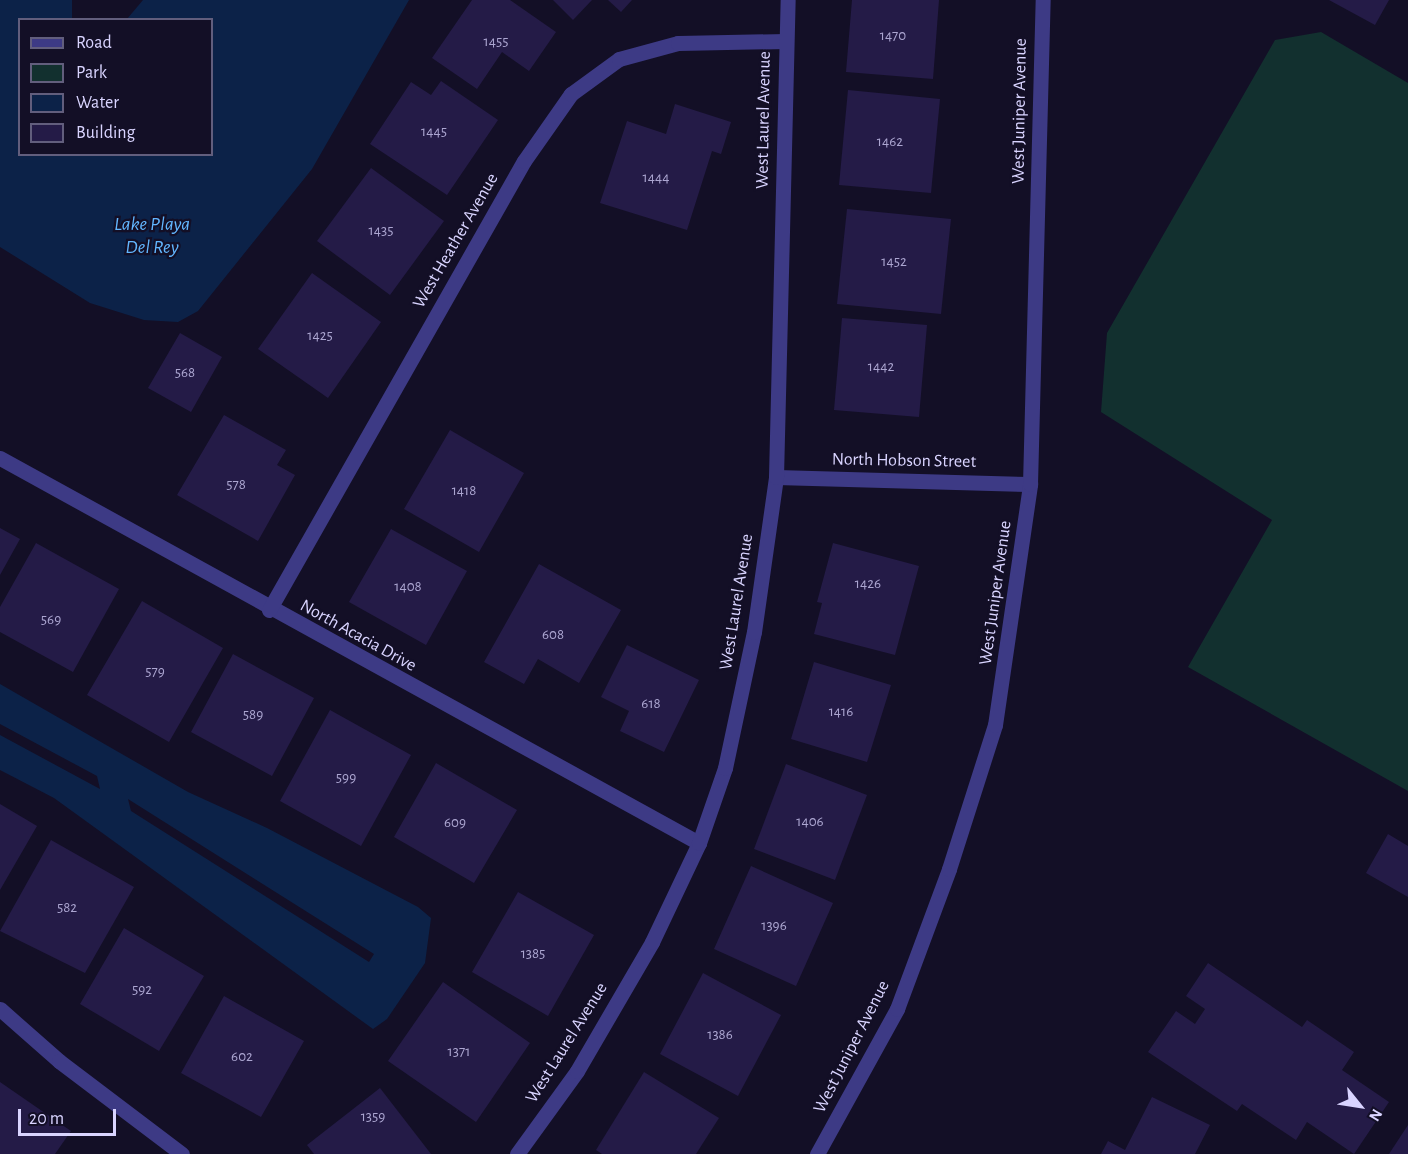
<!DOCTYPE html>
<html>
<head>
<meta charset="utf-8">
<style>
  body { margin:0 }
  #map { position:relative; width:1408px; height:1154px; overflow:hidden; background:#130f26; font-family:"Alegreya Sans",sans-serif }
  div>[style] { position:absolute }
  .green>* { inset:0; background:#12302f }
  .water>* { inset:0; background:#0c2248 }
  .building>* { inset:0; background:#241b47 }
  .minor>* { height:15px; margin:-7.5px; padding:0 7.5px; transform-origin:7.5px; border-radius:7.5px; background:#3d3a85 }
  span { translate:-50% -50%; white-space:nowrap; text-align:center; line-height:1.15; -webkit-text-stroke:4.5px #130f26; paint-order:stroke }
  .number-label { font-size:15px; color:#aca6d1 }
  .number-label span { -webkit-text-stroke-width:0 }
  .street-label { font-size:18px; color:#d9d4ff }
  .water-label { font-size:20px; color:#62b6ff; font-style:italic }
  .legend { position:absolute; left:18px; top:18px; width:195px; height:138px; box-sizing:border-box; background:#130f26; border:2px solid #625e7d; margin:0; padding:8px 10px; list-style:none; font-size:18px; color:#d9d4ff }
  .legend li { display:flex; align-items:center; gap:12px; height:30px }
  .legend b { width:30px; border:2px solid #625e7d }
  .north { position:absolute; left:1330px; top:1076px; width:60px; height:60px; -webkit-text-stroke:4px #130f26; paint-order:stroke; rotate:120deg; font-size:16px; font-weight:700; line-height:24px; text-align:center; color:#d9d4ff }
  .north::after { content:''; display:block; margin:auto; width:21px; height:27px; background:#d9d4ff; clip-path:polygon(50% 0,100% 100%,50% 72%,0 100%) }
  .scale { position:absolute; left:18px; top:1109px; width:98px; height:27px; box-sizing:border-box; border:3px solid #d9d4ff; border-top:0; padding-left:8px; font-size:18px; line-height:21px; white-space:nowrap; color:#d9d4ff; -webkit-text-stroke:4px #130f26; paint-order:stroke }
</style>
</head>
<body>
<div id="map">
  <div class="green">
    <div style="clip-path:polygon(1321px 32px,1408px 83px,1408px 791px,1188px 667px,1272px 520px,1101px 412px,1107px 333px,1275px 40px)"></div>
  </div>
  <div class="water">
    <div style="clip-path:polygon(0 0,72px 0,72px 19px,20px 20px,20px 154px,212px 154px,212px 20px,127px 19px,143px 0,409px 0,312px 169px,198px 311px,178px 322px,144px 320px,90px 303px,0 247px)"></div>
    <div style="clip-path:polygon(evenodd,0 684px,188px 792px,267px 828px,418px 907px,431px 918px,425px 963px,387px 1019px,373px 1029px,54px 798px,0 770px,0 735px,100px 789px,97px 776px,0 724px,0 684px,128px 799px,374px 954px,369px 962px,131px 811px,128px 799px)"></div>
  </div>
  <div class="building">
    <div style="clip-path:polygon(472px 0,510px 0,556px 32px,529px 71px,502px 52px,477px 89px,432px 58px)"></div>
    <div style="clip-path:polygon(553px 0,592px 0,573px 20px)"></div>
    <div style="clip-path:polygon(608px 0,632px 0,621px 12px)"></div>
    <div style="clip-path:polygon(852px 0,939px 0,933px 79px,846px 72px)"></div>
    <div style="clip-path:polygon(1329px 0,1389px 0,1375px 25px)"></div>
    <div style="clip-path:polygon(441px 81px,498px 120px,447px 195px,370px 144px,411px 82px,431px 95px)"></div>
    <div style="clip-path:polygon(848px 90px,940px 99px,931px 193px,839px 185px)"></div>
    <div style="clip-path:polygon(675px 104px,731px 122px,721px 154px,712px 151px,687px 230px,600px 203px,627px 121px,666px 134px)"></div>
    <div style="clip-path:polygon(371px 168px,444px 221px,390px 295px,317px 241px)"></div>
    <div style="clip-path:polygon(847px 209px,951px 219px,941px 314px,837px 304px)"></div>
    <div style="clip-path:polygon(312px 273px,381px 322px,328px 398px,258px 349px)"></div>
    <div style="clip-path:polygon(842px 318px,927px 325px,919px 417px,834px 410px)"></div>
    <div style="clip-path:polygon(180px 333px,222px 357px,191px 412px,148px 388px)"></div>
    <div style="clip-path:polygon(224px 415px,286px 450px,277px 465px,295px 475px,258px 541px,177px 495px)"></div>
    <div style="clip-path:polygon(450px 430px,524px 473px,479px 552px,404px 509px)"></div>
    <div style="clip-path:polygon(0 528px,20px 539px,0 575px)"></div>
    <div style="clip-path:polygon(391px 529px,467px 571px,426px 645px,349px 602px)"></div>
    <div style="clip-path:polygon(36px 543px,119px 589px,73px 672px,0 632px,0 607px)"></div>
    <div style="clip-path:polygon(833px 543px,919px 566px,895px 655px,814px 634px,822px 603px,817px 602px)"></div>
    <div style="clip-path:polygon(539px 564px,621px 610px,579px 683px,538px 659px,524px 684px,484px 662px)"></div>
    <div style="clip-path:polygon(142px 601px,223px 648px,169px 742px,87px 695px)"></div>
    <div style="clip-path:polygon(627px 645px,699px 680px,664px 752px,620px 731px,629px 711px,601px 697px)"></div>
    <div style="clip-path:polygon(233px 654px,314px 698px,272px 776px,191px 732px)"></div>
    <div style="clip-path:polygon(814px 662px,891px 685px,867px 762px,791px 739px)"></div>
    <div style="clip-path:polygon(330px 710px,411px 755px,361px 846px,280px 801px)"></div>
    <div style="clip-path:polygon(436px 763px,517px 810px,474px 883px,394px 837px)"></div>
    <div style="clip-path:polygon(786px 764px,867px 795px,835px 880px,754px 849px)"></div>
    <div style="clip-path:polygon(0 804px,37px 826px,0 890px)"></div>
    <div style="clip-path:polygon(1388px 834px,1408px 846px,1408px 897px,1366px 873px)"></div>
    <div style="clip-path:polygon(51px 840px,134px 887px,85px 973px,0 931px)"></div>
    <div style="clip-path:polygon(751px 866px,833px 903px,796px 986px,714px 949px)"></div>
    <div style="clip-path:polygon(518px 892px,594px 935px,548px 1016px,472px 972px)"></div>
    <div style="clip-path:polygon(124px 928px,204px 976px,159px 1051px,80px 1004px)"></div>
    <div style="clip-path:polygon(1208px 963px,1302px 1027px,1307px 1020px,1354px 1052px,1342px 1070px,1389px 1102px,1354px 1154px,1307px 1122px,1296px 1140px,1242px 1104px,1237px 1111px,1148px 1052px,1176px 1011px,1195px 1024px,1205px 1009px,1186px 996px)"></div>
    <div style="clip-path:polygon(703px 973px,781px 1015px,738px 1096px,660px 1054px)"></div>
    <div style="clip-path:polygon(443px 982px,530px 1043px,476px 1122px,388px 1061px)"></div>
    <div style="clip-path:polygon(224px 996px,304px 1041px,261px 1117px,181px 1073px)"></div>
    <div style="clip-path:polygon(644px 1072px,719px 1118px,696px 1154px,602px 1154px,596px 1150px)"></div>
    <div style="clip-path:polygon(0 1082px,71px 1131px,55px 1154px,0 1154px)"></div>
    <div style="clip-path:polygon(380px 1088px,431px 1154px,314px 1154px,307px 1145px)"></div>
    <div style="clip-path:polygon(1152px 1097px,1210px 1125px,1195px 1154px,1101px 1154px,1108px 1141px,1125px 1150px)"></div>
    <div style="clip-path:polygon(1408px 1125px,1408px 1154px,1389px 1154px)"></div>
  </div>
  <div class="minor">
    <div style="left:0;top:458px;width:798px;rotate:28.85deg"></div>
    <div style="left:776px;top:477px;width:254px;rotate:1.6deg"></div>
    <div style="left:269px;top:610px;width:516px;rotate:-60.41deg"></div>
    <div style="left:524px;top:161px;width:82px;rotate:-55deg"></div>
    <div style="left:571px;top:94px;width:59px;rotate:-36.1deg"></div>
    <div style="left:619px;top:59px;width:61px;rotate:-15.2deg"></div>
    <div style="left:678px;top:43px;width:108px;rotate:-1.1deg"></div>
    <div style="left:0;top:1009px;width:79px;rotate:41.4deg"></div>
    <div style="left:59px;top:1061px;width:154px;rotate:37.1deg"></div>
    <div style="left:517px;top:1154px;width:102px;rotate:-54.1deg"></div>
    <div style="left:577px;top:1071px;width:149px;rotate:-59.8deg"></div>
    <div style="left:652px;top:942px;width:110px;rotate:-64.6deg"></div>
    <div style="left:699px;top:843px;width:79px;rotate:-70.9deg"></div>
    <div style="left:725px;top:768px;width:139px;rotate:-78deg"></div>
    <div style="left:754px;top:632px;width:157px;rotate:-81.9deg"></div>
    <div style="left:776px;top:477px;width:477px;rotate:-88.6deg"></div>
    <div style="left:817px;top:1154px;width:166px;rotate:-61.1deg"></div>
    <div style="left:897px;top:1009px;width:149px;rotate:-69.6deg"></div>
    <div style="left:949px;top:869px;width:151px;rotate:-72.3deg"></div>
    <div style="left:995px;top:725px;width:244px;rotate:-81.7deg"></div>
    <div style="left:1030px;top:484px;width:484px;rotate:-88.5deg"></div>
  </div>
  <div class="number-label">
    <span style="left:893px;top:36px">1470</span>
    <span style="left:496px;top:42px">1455</span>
    <span style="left:434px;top:132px">1445</span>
    <span style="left:890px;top:142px">1462</span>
    <span style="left:656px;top:178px">1444</span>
    <span style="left:381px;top:231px">1435</span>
    <span style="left:894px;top:262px">1452</span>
    <span style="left:320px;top:336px">1425</span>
    <span style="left:881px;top:367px">1442</span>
    <span style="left:185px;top:373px">568</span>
    <span style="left:236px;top:485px">578</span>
    <span style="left:464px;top:491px">1418</span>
    <span style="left:868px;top:584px">1426</span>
    <span style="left:408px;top:587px">1408</span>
    <span style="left:51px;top:620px">569</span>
    <span style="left:553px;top:635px">608</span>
    <span style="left:155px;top:672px">579</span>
    <span style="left:651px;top:704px">618</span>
    <span style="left:841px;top:712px">1416</span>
    <span style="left:253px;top:715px">589</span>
    <span style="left:346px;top:778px">599</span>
    <span style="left:810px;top:822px">1406</span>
    <span style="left:455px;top:823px">609</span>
    <span style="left:67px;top:908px">582</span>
    <span style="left:774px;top:926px">1396</span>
    <span style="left:533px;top:954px">1385</span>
    <span style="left:142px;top:990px">592</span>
    <span style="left:720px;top:1035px">1386</span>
    <span style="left:459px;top:1052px">1371</span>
    <span style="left:242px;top:1057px">602</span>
    <span style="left:373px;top:1117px">1359</span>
  </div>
  <div class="street-label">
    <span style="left:1020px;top:111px;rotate:-89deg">West Juniper Avenue</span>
    <span style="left:764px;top:120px;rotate:-89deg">West Laurel Avenue</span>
    <span style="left:456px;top:241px;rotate:-60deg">West Heather Avenue</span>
    <span style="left:904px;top:461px;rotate:1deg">North Hobson Street</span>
    <span style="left:996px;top:593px;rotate:-82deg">West Juniper Avenue</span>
    <span style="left:737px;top:602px;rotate:-81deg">West Laurel Avenue</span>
    <span style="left:358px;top:636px;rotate:29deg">North Acacia Drive</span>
    <span style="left:567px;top:1043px;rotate:-58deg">West Laurel Avenue</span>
    <span style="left:852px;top:1047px;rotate:-63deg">West Juniper Avenue</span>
  </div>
  <div class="water-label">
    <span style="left:152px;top:236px">Lake Playa<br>Del Rey</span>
  </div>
  <ul class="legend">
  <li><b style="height:8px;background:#3d3a85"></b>Road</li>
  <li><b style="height:16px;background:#12302f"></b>Park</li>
  <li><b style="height:16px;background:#0c2248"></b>Water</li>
  <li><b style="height:16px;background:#241b47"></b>Building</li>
  </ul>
  <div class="north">N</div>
  <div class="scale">20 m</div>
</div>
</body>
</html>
